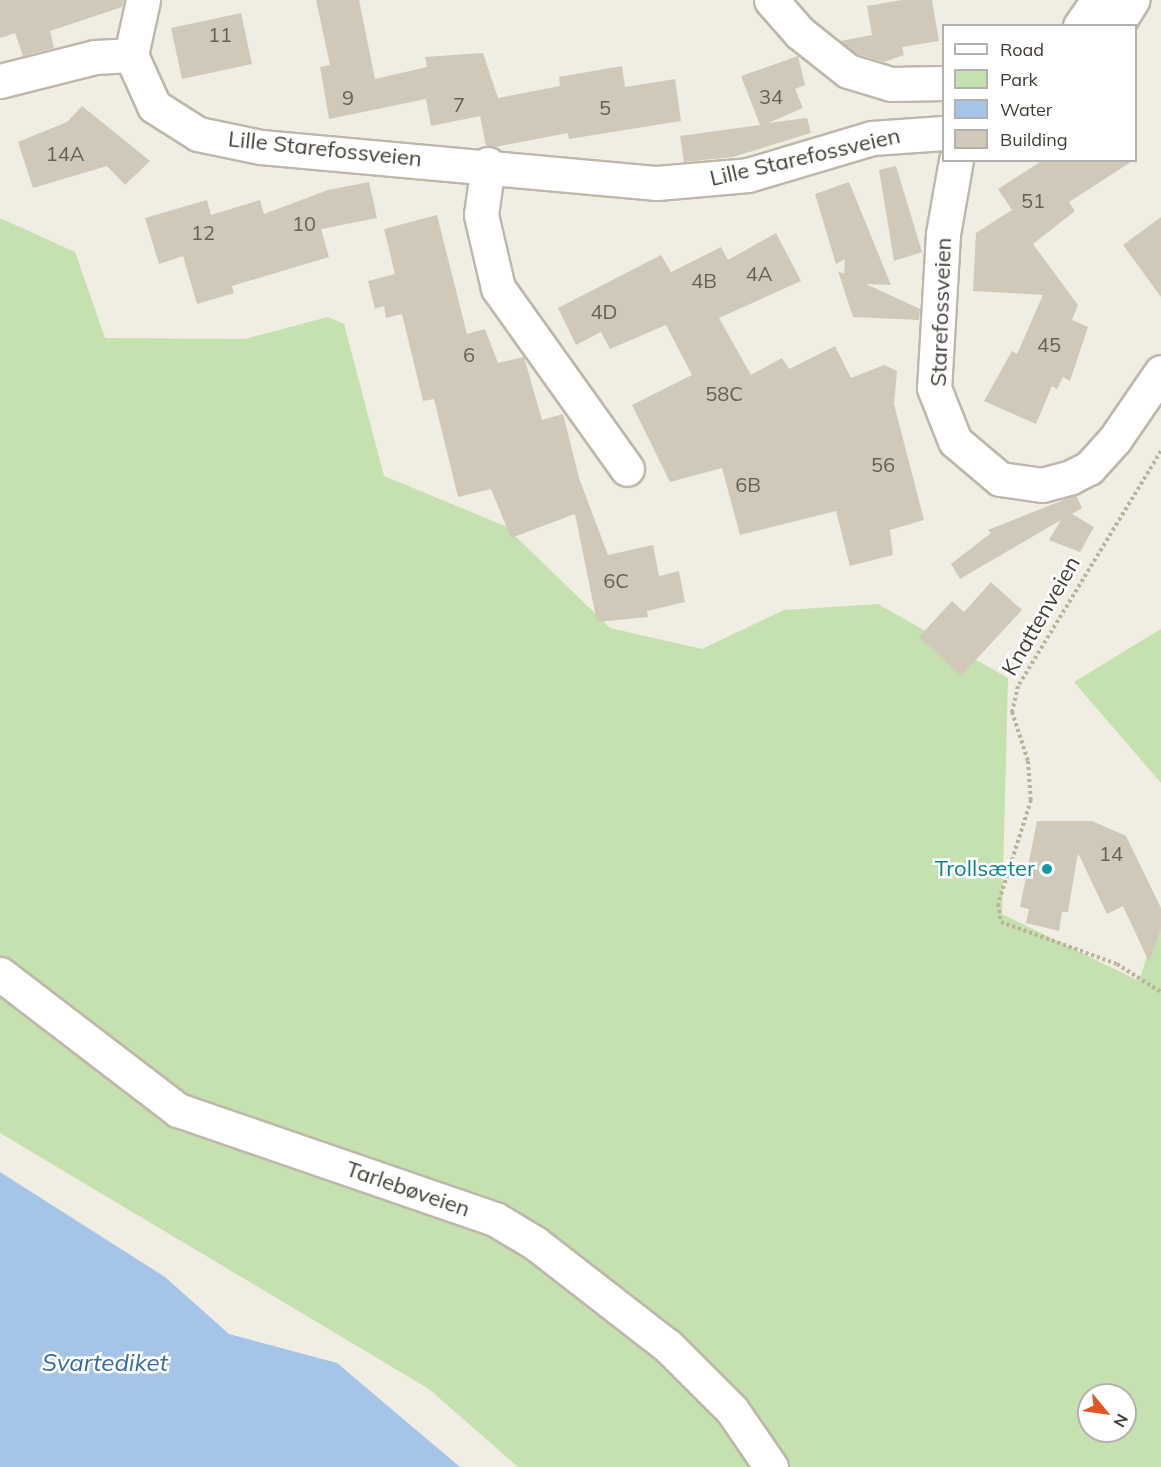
<!DOCTYPE html>
<html>
<head>
<meta charset="utf-8">
<style>
  body { margin:0 }
  #map { position:relative; width:1161px; height:1467px; overflow:hidden; background:#f0ede3; font-family:Mulish,sans-serif }
  div>[style] { position:absolute }
  .green>* { inset:0; background:#c5e1af }
  .water>* { inset:0; background:#a4c5e8 }
  .building>* { inset:0; background:#d0c9ba }
  .path>* { height:4px; margin-top:-2px; transform-origin:0; background:repeating-linear-gradient(90deg,#bab299 0 3px,transparent 0 6px) }
  .roads { filter:drop-shadow(2px 0 #bdb8aa) drop-shadow(-2px 0 #bdb8aa) drop-shadow(0 2px #bdb8aa) drop-shadow(0 -2px #bdb8aa) }
  .minor>* { height:33px; margin:-16.5px; padding:0 16.5px; transform-origin:16.5px; border-radius:16.5px; background:#fff }
  .dots>* { width:16px; height:16px; translate:-50% -50%; box-sizing:border-box; border:3px solid #fff; border-radius:50% }
  span { translate:-50% -50%; white-space:nowrap; text-align:center; line-height:1.15; -webkit-text-stroke:5px #fff; paint-order:stroke }
  .number-label { font-size:20px; color:#656056 }
  .number-label span { -webkit-text-stroke-width:0 }
  .street-label { font-size:22px; color:#413d34 }
  .culture-label { font-size:22px; color:#0d838f }
  .right { translate:-100% -50%; text-align:right }
  .water-label { font-size:24px; color:#386ba2; font-style:italic }
  .legend { position:absolute; left:942px; top:24px; width:195px; height:138px; box-sizing:border-box; background:#fff; border:2px solid #b3b1ae; margin:0; padding:8px 10px; list-style:none; font-size:18px; color:#413d34 }
  .legend li { display:flex; align-items:center; gap:12px; height:30px }
  .legend b { width:30px; border:2px solid #b3b1ae }
  .north { position:absolute; left:1077px; top:1383px; width:60px; height:60px; box-sizing:border-box; background:#fff; border:2px solid #b3b1ae; border-radius:50%; rotate:119deg; font-size:16px; font-weight:700; line-height:24px; text-align:center; color:#413d34 }
  .north::after { content:''; display:block; margin:auto; width:21px; height:27px; background:#e55425; clip-path:polygon(50% 0,100% 100%,50% 72%,0 100%) }
</style>
</head>
<body>
<div id="map">
  <div class="green">
    <div style="clip-path:polygon(evenodd,0 218px,75px 252px,105px 338px,245px 339px,328px 317px,344px 324px,384px 476px,505px 526px,610px 628px,702px 649px,784px 610px,878px 604px,1008px 678px,1002px 914px,1139px 981px,1161px 913px,1161px 1467px,518px 1467px,429px 1389px,0 1133px,0 218px,1089px 1395px,1125px 1395px,1125px 1431px,1089px 1431px,1089px 1395px)"></div>
    <div style="clip-path:polygon(1161px 629px,1161px 783px,1074px 682px)"></div>
  </div>
  <div class="water">
    <div style="clip-path:polygon(0 1172px,165px 1277px,229px 1334px,337px 1363px,460px 1467px,0 1467px)"></div>
  </div>
  <div class="building">
    <div style="clip-path:polygon(0 0,124px 0,122px 7px,50px 31px,54px 48px,23px 56px,15px 33px,0 38px)"></div>
    <div style="clip-path:polygon(316px 0,359px 0,375px 79px,427px 67px,425px 57px,483px 53px,498px 98px,560px 86px,559px 77px,622px 66px,625px 87px,675px 79px,681px 121px,569px 139px,568px 133px,495px 147px,486px 146px,480px 116px,431px 126px,426px 99px,329px 119px,320px 67px,330px 65px)"></div>
    <div style="clip-path:polygon(902px 0,932px 0,939px 41px,902px 47px,904px 55px,884px 62px,857px 54px,840px 41px,872px 35px,867px 6px)"></div>
    <div style="clip-path:polygon(241px 13px,252px 64px,182px 79px,171px 28px)"></div>
    <div style="clip-path:polygon(798px 56px,805px 85px,795px 89px,803px 108px,768px 123px,807px 118px,811px 133px,733px 157px,684px 162px,680px 136px,760px 125px,741px 76px)"></div>
    <div style="clip-path:polygon(82px 106px,150px 161px,125px 185px,107px 166px,33px 188px,18px 142px,67px 122px)"></div>
    <div style="clip-path:polygon(1043px 160px,1134px 160px,1069px 202px,1075px 211px,1033px 244px,1078px 305px,1072px 320px,1088px 327px,1070px 381px,1063px 377px,1057px 389px,1052px 386px,1036px 424px,984px 401px,1012px 351px,1017px 354px,1043px 295px,973px 291px,976px 233px,1012px 210px,998px 189px)"></div>
    <div style="clip-path:polygon(896px 166px,922px 252px,894px 261px,879px 170px)"></div>
    <div style="clip-path:polygon(369px 182px,377px 218px,321px 229px,329px 257px,232px 286px,234px 293px,197px 304px,183px 256px,159px 264px,145px 218px,207px 200px,211px 215px,260px 200px,264px 214px,328px 190px)"></div>
    <div style="clip-path:polygon(849px 182px,891px 285px,866px 284px,920px 309px,919px 320px,853px 317px,838px 271px,844px 274px,845px 259px,836px 264px,815px 194px)"></div>
    <div style="clip-path:polygon(437px 215px,467px 334px,485px 329px,498px 363px,524px 357px,542px 420px,563px 414px,579px 478px,608px 555px,653px 545px,659px 576px,679px 571px,685px 602px,647px 611px,648px 617px,597px 622px,575px 514px,511px 538px,491px 489px,458px 497px,434px 399px,423px 401px,402px 314px,386px 318px,384px 306px,375px 309px,368px 281px,395px 274px,384px 229px)"></div>
    <div style="clip-path:polygon(1161px 217px,1161px 297px,1123px 245px)"></div>
    <div style="clip-path:polygon(776px 233px,801px 281px,719px 318px,751px 375px,782px 358px,789px 369px,835px 346px,851px 378px,884px 365px,897px 371px,894px 404px,924px 520px,890px 530px,893px 555px,850px 566px,836px 511px,740px 535px,722px 468px,670px 482px,632px 405px,692px 375px,666px 325px,610px 349px,601px 332px,576px 345px,558px 308px,661px 255px,671px 272px,721px 247px,728px 260px)"></div>
    <div style="clip-path:polygon(1076px 495px,1082px 508px,1072px 514px,1094px 527px,1080px 552px,1049px 540px,1061px 520px,960px 579px,951px 564px,991px 533px,988px 530px)"></div>
    <div style="clip-path:polygon(991px 582px,1022px 610px,961px 676px,919px 637px,952px 601px,964px 612px)"></div>
    <div style="clip-path:polygon(1037px 821px,1092px 821px,1126px 836px,1161px 908px,1161px 929px,1149px 962px,1123px 906px,1107px 914px,1078px 853px,1068px 912px,1062px 912px,1059px 931px,1026px 923px,1029px 909px,1020px 907px)"></div>
  </div>
  <div class="path">
    <div style="left:1161px;top:451px;width:275px;rotate:121.3deg"></div>
    <div style="left:1018px;top:686px;width:27px;rotate:103deg"></div>
    <div style="left:1012px;top:712px;width:52px;rotate:71.9deg"></div>
    <div style="left:1028px;top:761px;width:39px;rotate:86deg"></div>
    <div style="left:1031px;top:800px;width:109px;rotate:107.6deg"></div>
    <div style="left:998px;top:904px;width:18px;rotate:81deg"></div>
    <div style="left:1001px;top:922px;width:123px;rotate:19.9deg"></div>
    <div style="left:1117px;top:964px;width:52px;rotate:32.5deg"></div>
  </div>
  <div class="roads">
    <div class="minor">
      <div style="left:143px;top:0;width:56px;rotate:102.3deg"></div>
      <div style="left:131px;top:55px;width:56px;rotate:65.7deg"></div>
      <div style="left:154px;top:106px;width:52px;rotate:32.5deg"></div>
      <div style="left:198px;top:134px;width:64px;rotate:11.7deg"></div>
      <div style="left:261px;top:147px;width:398px;rotate:5.2deg"></div>
      <div style="left:657px;top:183px;width:91px;rotate:-5deg"></div>
      <div style="left:748px;top:175px;width:129px;rotate:-16.6deg"></div>
      <div style="left:872px;top:138px;width:72px;rotate:-4deg"></div>
      <div style="left:771px;top:0;width:44px;rotate:48.7deg"></div>
      <div style="left:800px;top:33px;width:61px;rotate:38.4deg"></div>
      <div style="left:848px;top:71px;width:45px;rotate:16.8deg"></div>
      <div style="left:891px;top:84px;width:53px;rotate:-1.1deg"></div>
      <div style="left:1080px;top:26px;width:32px;rotate:-55deg"></div>
      <div style="left:1116px;top:26px;width:31px;rotate:-58deg"></div>
      <div style="left:0;top:81px;width:98px;rotate:-14.2deg"></div>
      <div style="left:95px;top:57px;width:36px;rotate:-3deg"></div>
      <div style="left:956px;top:160px;width:75px;rotate:100deg"></div>
      <div style="left:943px;top:234px;width:154px;rotate:93.3deg"></div>
      <div style="left:934px;top:388px;width:57px;rotate:68.4deg"></div>
      <div style="left:955px;top:441px;width:59px;rotate:40.2deg"></div>
      <div style="left:1000px;top:479px;width:42px;rotate:8.1deg"></div>
      <div style="left:1042px;top:485px;width:30px;rotate:-15deg"></div>
      <div style="left:1071px;top:477px;width:20px;rotate:-27deg"></div>
      <div style="left:1089px;top:468px;width:39px;rotate:-48deg"></div>
      <div style="left:1115px;top:439px;width:81px;rotate:-55.5deg"></div>
      <div style="left:488px;top:164px;width:51px;rotate:97.8deg"></div>
      <div style="left:481px;top:215px;width:75px;rotate:76.9deg"></div>
      <div style="left:498px;top:288px;width:222px;rotate:54.5deg"></div>
      <div style="left:0;top:974px;width:224px;rotate:37.4deg"></div>
      <div style="left:178px;top:1110px;width:335px;rotate:19deg"></div>
      <div style="left:495px;top:1219px;width:47px;rotate:31deg"></div>
      <div style="left:535px;top:1243px;width:168px;rotate:37.8deg"></div>
      <div style="left:668px;top:1346px;width:91px;rotate:45deg"></div>
      <div style="left:732px;top:1410px;width:69px;rotate:55.6deg"></div>
    </div>
  </div>
  <div class="dots">
    <div style="left:1047px;top:869px;background:#0f9aa8"></div>
  </div>
  <div class="number-label">
    <span style="left:220px;top:34px">11</span>
    <span style="left:771px;top:96px">34</span>
    <span style="left:348px;top:97px">9</span>
    <span style="left:459px;top:104px">7</span>
    <span style="left:605px;top:107px">5</span>
    <span style="left:65px;top:153px">14A</span>
    <span style="left:1033px;top:200px">51</span>
    <span style="left:304px;top:223px">10</span>
    <span style="left:203px;top:232px">12</span>
    <span style="left:759px;top:273px">4A</span>
    <span style="left:704px;top:280px">4B</span>
    <span style="left:604px;top:311px">4D</span>
    <span style="left:1049px;top:344px">45</span>
    <span style="left:469px;top:354px">6</span>
    <span style="left:724px;top:393px">58C</span>
    <span style="left:883px;top:464px">56</span>
    <span style="left:748px;top:484px">6B</span>
    <span style="left:616px;top:580px">6C</span>
    <span style="left:1111px;top:853px">14</span>
  </div>
  <div class="street-label">
    <span style="left:325px;top:149px;rotate:6deg">Lille Starefossveien</span>
    <span style="left:805px;top:157px;rotate:-13deg">Lille Starefossveien</span>
    <span style="left:941px;top:312px;rotate:-88deg">Starefossveien</span>
    <span style="left:1041px;top:616px;rotate:-60deg">Knattenveien</span>
    <span style="left:408px;top:1189px;rotate:19deg">Tarlebøveien</span>
  </div>
  <div class="culture-label">
    <span class="right" style="left:1035px;top:869px">Trollsæter</span>
  </div>
  <div class="water-label">
    <span style="left:105px;top:1363px">Svartediket</span>
  </div>
  <ul class="legend">
  <li><b style="height:8px;background:#fff"></b>Road</li>
  <li><b style="height:16px;background:#c5e1af"></b>Park</li>
  <li><b style="height:16px;background:#a4c5e8"></b>Water</li>
  <li><b style="height:16px;background:#d0c9ba"></b>Building</li>
  </ul>
  <div class="north">N</div>
</div>
</body>
</html>
